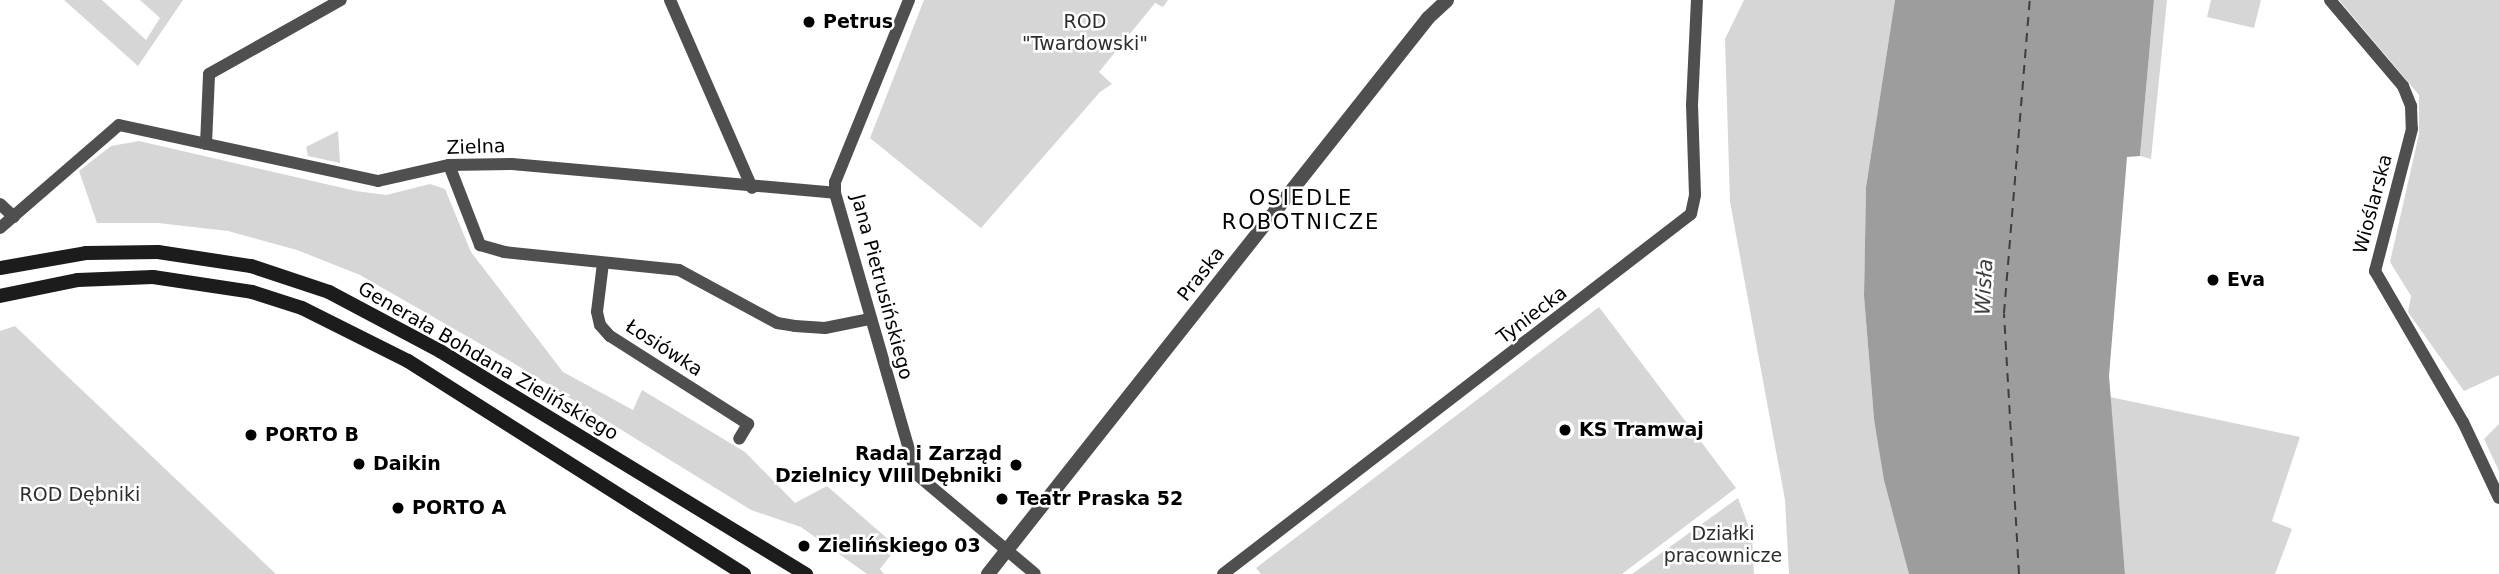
<!DOCTYPE html>
<html>
<head>
<meta charset="utf-8">
<style>
  body { margin:0 }
  #map { position:relative; width:2499px; height:574px; overflow:hidden; background:#fff; font-family:"DejaVu Sans",sans-serif }
  div>[style] { position:absolute }
  .green>* { inset:0; background:#d6d6d6 }
  .water>* { inset:0; background:#9d9d9d }
  .ferry>* { height:2px; margin-top:-1px; transform-origin:0; background:repeating-linear-gradient(90deg,#3e3e3e 0 9px,transparent 0 16px) }
  .minor>* { height:12px; margin:-6px; padding:0 6px; transform-origin:6px; border-radius:6px; background:#4f4f4f }
  .tertiary>* { height:14px; margin:-7px; padding:0 7px; transform-origin:7px; border-radius:7px; background:#4f4f4f }
  .secondary>* { height:14px; margin:-7px; padding:0 7px; transform-origin:7px; border-radius:7px; background:#1c1c1c }
  .dots>* { width:19px; height:19px; translate:-50% -50%; box-sizing:border-box; border:4px solid #fff; border-radius:50% }
  span { translate:-50% -50%; white-space:nowrap; text-align:center; line-height:1.15; -webkit-text-stroke:5px #fff; paint-order:stroke }
  .poi-label { font-size:19px; color:#000; font-weight:700 }
  .left { translate:0 -50%; text-align:left }
  .right { translate:-100% -50%; text-align:right }
  .park-label { font-size:19px; color:#2d2d2d }
  .street-label { font-size:19px; color:#000 }
  .neighbourhood-label { font-size:21px; color:#000; letter-spacing:2px }
  .water-label { font-size:21px; color:#3e3e3e; font-style:italic }
</style>
</head>
<body>
<div id="map">
  <div class="green">
    <div style="clip-path:polygon(64px 0,102px 0,146px 40px,160px 18px,140px 0,183px 0,138px 66px)"></div>
    <div style="clip-path:polygon(924px 0,1168px 0,1163px 7px,1155px 3px,1099px 72px,1112px 84px,1100px 92px,981px 228px,870px 138px)"></div>
    <div style="clip-path:polygon(1744px 0,1895px 0,1866px 187px,1864px 296px,1874px 419px,1909px 574px,1789px 574px,1785px 500px,1730px 202px,1725px 39px)"></div>
    <div style="clip-path:polygon(2154px 0,2167px 0,2151px 159px,2140px 156px)"></div>
    <div style="clip-path:polygon(2211px 0,2261px 0,2254px 28px,2207px 17px)"></div>
    <div style="clip-path:polygon(2339px 0,2499px 0,2499px 375px,2464px 391px,2408px 312px,2411px 296px,2390px 262px,2419px 134px,2419px 95px)"></div>
    <div style="clip-path:polygon(338px 131px,340px 163px,308px 156px,306px 147px)"></div>
    <div style="clip-path:polygon(139px 141px,356px 191px,386px 195px,430px 184px,445px 189px,471px 252px,563px 372px,633px 410px,642px 390px,745px 452px,795px 503px,827px 486px,897px 547px,880px 569px,884px 574px,867px 574px,801px 527px,751px 510px,510px 361px,360px 275px,297px 250px,228px 231px,158px 223px,97px 223px,79px 171px,111px 146px)"></div>
    <div style="clip-path:polygon(1599px 307px,1736px 488px,1622px 574px,1261px 574px,1256px 568px)"></div>
    <div style="clip-path:polygon(15px 326px,64px 373px,276px 574px,0 574px,0 331px)"></div>
    <div style="clip-path:polygon(2110px 397px,2300px 437px,2272px 521px,2292px 529px,2275px 574px,2125px 574px)"></div>
    <div style="clip-path:polygon(2499px 424px,2499px 471px,2484px 439px)"></div>
    <div style="clip-path:polygon(1738px 498px,1752px 535px,1754px 574px,1632px 574px)"></div>
  </div>
  <div class="water">
    <div style="clip-path:polygon(1895px 0,2154px 0,2140px 156px,2127px 157px,2109px 376px,2125px 574px,1909px 574px,1884px 480px,1874px 419px,1864px 296px,1866px 187px)"></div>
  </div>
  <div class="ferry">
    <div style="left:2019px;top:574px;width:261px;rotate:-93.3deg"></div>
    <div style="left:2004px;top:313px;width:314px;rotate:-85.3deg"></div>
  </div>
  <div class="minor">
    <div style="left:670px;top:0;width:205px;rotate:66.4deg"></div>
    <div style="left:909px;top:0;width:196px;rotate:112.1deg"></div>
    <div style="left:835px;top:182px;width:11px;rotate:90deg"></div>
    <div style="left:835px;top:193px;width:292px;rotate:73.9deg"></div>
    <div style="left:916px;top:474px;width:155px;rotate:40deg"></div>
    <div style="left:2330px;top:0;width:113px;rotate:49.7deg"></div>
    <div style="left:2403px;top:86px;width:22px;rotate:68deg"></div>
    <div style="left:2411px;top:106px;width:23px;rotate:88deg"></div>
    <div style="left:2412px;top:129px;width:147px;rotate:104.6deg"></div>
    <div style="left:2375px;top:271px;width:175px;rotate:59.8deg"></div>
    <div style="left:2463px;top:422px;width:84px;rotate:64.7deg"></div>
    <div style="left:206px;top:144px;width:70px;rotate:-87.5deg"></div>
    <div style="left:209px;top:74px;width:151px;rotate:-29.3deg"></div>
    <div style="left:449px;top:165px;width:86px;rotate:68.8deg"></div>
    <div style="left:480px;top:245px;width:25px;rotate:16deg"></div>
    <div style="left:504px;top:252px;width:176px;rotate:5.9deg"></div>
    <div style="left:679px;top:270px;width:111px;rotate:28.4deg"></div>
    <div style="left:777px;top:323px;width:18px;rotate:9deg"></div>
    <div style="left:795px;top:326px;width:30px;rotate:4deg"></div>
    <div style="left:825px;top:328px;width:46px;rotate:-11.3deg"></div>
    <div style="left:0;top:204px;width:19px;rotate:43deg"></div>
    <div style="left:0;top:228px;width:157px;rotate:-40.9deg"></div>
    <div style="left:119px;top:125px;width:265px;rotate:12.2deg"></div>
    <div style="left:378px;top:181px;width:73px;rotate:-12.7deg"></div>
    <div style="left:449px;top:165px;width:63px;rotate:-0.9deg"></div>
    <div style="left:512px;top:164px;width:324px;rotate:5.1deg"></div>
    <div style="left:603px;top:263px;width:49px;rotate:97deg"></div>
    <div style="left:597px;top:312px;width:13px;rotate:77deg"></div>
    <div style="left:600px;top:325px;width:15px;rotate:48deg"></div>
    <div style="left:610px;top:336px;width:164px;rotate:32.5deg"></div>
    <div style="left:748px;top:424px;width:17px;rotate:121deg"></div>
    <div style="left:1223px;top:574px;width:590px;rotate:-37.57deg"></div>
    <div style="left:1691px;top:214px;width:19px;rotate:-78deg"></div>
    <div style="left:1695px;top:195px;width:90px;rotate:-91.9deg"></div>
    <div style="left:1692px;top:105px;width:105px;rotate:-87.3deg"></div>
  </div>
  <div class="tertiary">
    <div style="left:988px;top:574px;width:709px;rotate:-51.64deg"></div>
    <div style="left:1428px;top:18px;width:26px;rotate:-43deg"></div>
  </div>
  <div class="secondary">
    <div style="left:0;top:268px;width:87px;rotate:-9.9deg"></div>
    <div style="left:86px;top:253px;width:72px;rotate:-0.8deg"></div>
    <div style="left:158px;top:252px;width:94px;rotate:8.6deg"></div>
    <div style="left:251px;top:266px;width:82px;rotate:18.4deg"></div>
    <div style="left:329px;top:292px;width:126px;rotate:28deg"></div>
    <div style="left:440px;top:351px;width:429px;rotate:31.4deg"></div>
    <div style="left:0;top:296px;width:80px;rotate:-11.6deg"></div>
    <div style="left:78px;top:280px;width:75px;rotate:-2.3deg"></div>
    <div style="left:153px;top:277px;width:100px;rotate:8.6deg"></div>
    <div style="left:252px;top:292px;width:52px;rotate:17.7deg"></div>
    <div style="left:302px;top:308px;width:119px;rotate:26.6deg"></div>
    <div style="left:408px;top:361px;width:398px;rotate:32.4deg"></div>
  </div>
  <div class="dots">
    <div style="left:809px;top:22px;background:#000"></div>
    <div style="left:2213px;top:280px;background:#000"></div>
    <div style="left:1565px;top:430px;background:#000"></div>
    <div style="left:251px;top:435px;background:#000"></div>
    <div style="left:359px;top:464px;background:#000"></div>
    <div style="left:1016px;top:465px;background:#000"></div>
    <div style="left:1002px;top:499px;background:#000"></div>
    <div style="left:398px;top:508px;background:#000"></div>
    <div style="left:804px;top:546px;background:#000"></div>
  </div>
  <div class="poi-label">
    <span class="left" style="left:823px;top:22px">Petrus</span>
    <span class="left" style="left:2227px;top:280px">Eva</span>
    <span class="left" style="left:1579px;top:430px">KS Tramwaj</span>
    <span class="left" style="left:265px;top:435px">PORTO B</span>
    <span class="right" style="left:1002px;top:465px">Rada i Zarząd<br>Dzielnicy VIII Dębniki</span>
    <span class="left" style="left:373px;top:464px">Daikin</span>
    <span class="left" style="left:1016px;top:499px">Teatr Praska 52</span>
    <span class="left" style="left:412px;top:508px">PORTO A</span>
    <span class="left" style="left:818px;top:546px">Zielińskiego 03</span>
  </div>
  <div class="park-label">
    <span style="left:1085px;top:33px">ROD<br>"Twardowski"</span>
    <span style="left:80px;top:495px">ROD Dębniki</span>
    <span style="left:1723px;top:545px">Działki<br>pracownicze</span>
  </div>
  <div class="street-label">
    <span style="left:476px;top:147px;rotate:-2deg">Zielna</span>
    <span style="left:2373px;top:204px;rotate:-75deg">Wioślarska</span>
    <span style="left:1201px;top:274px;rotate:-52deg">Praska</span>
    <span style="left:882px;top:287px;rotate:75deg">Jana Pietrusińskiego</span>
    <span style="left:1532px;top:315px;rotate:-37deg">Tyniecka</span>
    <span style="left:664px;top:348px;rotate:33deg">Łosiówka</span>
    <span style="left:488px;top:361px;rotate:30deg">Generała Bohdana Zielińskiego</span>
  </div>
  <div class="neighbourhood-label">
    <span style="left:1301px;top:210px">OSIEDLE<br>ROBOTNICZE</span>
  </div>
  <div class="water-label">
    <span style="left:1984px;top:287px;rotate:-87deg">Wisła</span>
  </div>
</div>
</body>
</html>
